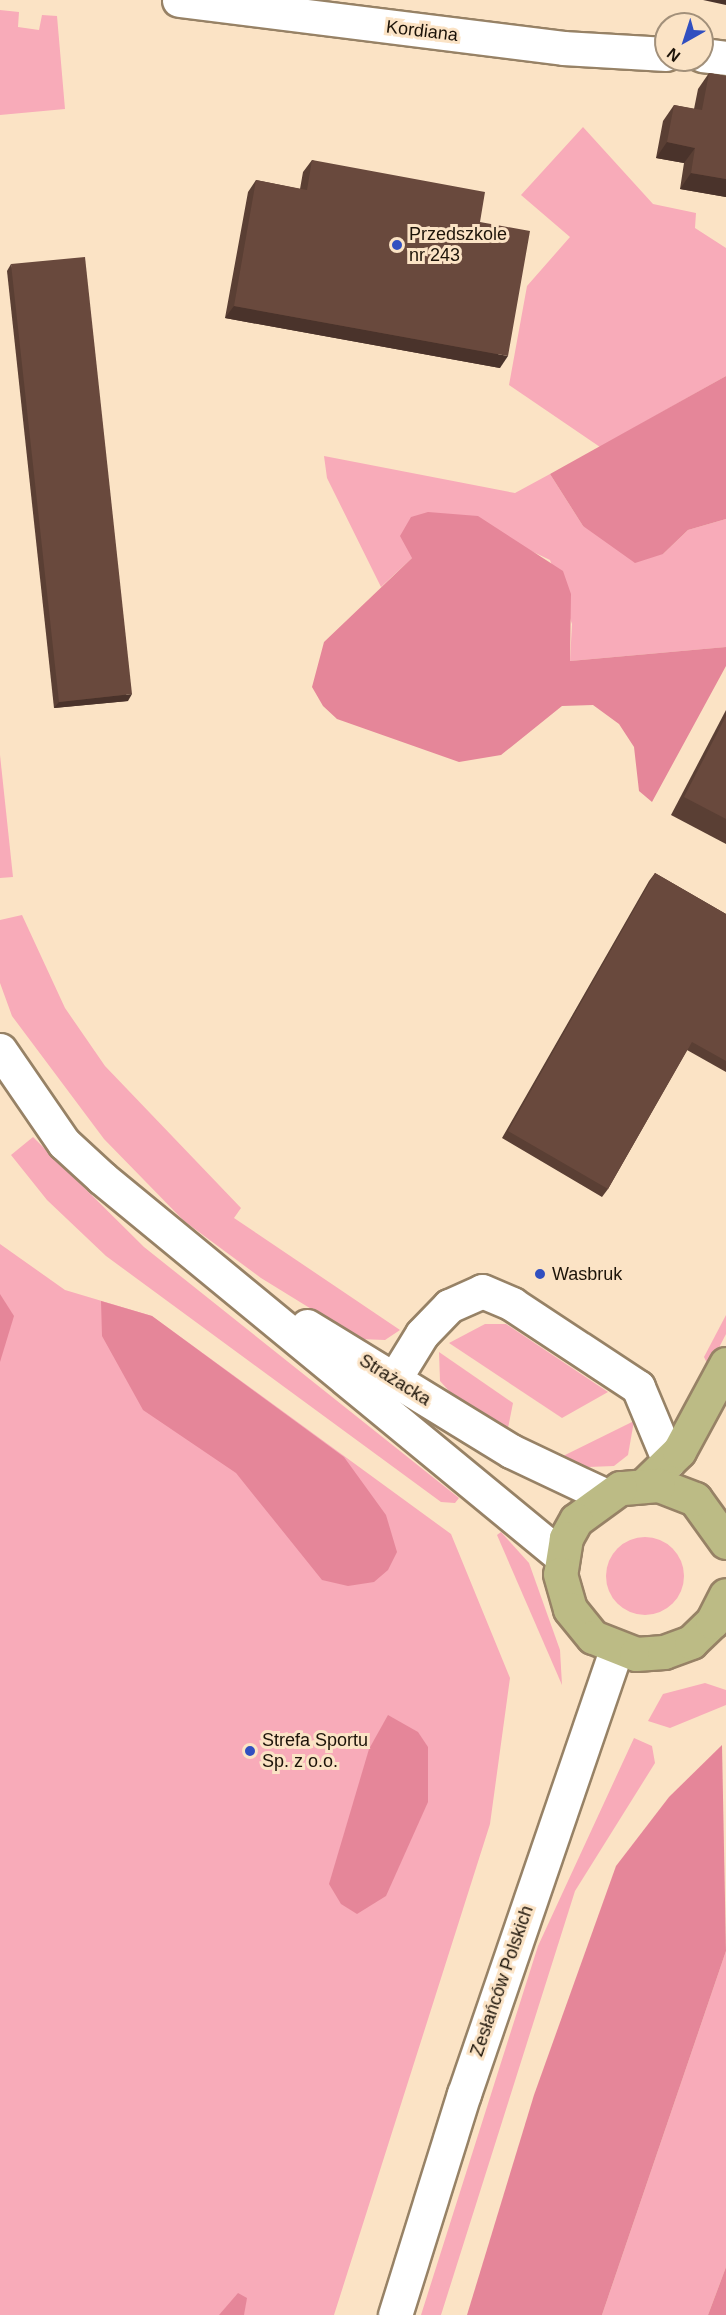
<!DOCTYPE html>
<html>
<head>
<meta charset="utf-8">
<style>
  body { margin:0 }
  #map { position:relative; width:726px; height:2315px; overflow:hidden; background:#fbe3c5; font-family:Helvetica,sans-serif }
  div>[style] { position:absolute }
  .green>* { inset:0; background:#f8abb9 }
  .round { border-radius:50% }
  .forest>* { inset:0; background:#e58699 }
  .roads { filter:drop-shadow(2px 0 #978266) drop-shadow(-2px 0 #978266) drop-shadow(0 2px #978266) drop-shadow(0 -2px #978266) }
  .minor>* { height:33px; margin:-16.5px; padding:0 16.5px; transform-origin:16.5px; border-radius:16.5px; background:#fff }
  .major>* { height:33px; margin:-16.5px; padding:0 16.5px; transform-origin:16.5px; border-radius:16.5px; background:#bcbb85 }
  .wall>* { inset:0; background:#5a3f34 }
  .shaded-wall>* { inset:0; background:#4a332b }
  .building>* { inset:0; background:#69493d }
  .dots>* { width:16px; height:16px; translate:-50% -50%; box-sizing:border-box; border:3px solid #fbe3c5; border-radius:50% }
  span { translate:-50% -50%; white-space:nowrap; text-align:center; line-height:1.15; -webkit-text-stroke:6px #fbe3c5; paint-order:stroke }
  .street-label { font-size:18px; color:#1d1409 }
  .poi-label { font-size:18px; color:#1d1409 }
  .left { translate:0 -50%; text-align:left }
  .north { position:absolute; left:654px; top:12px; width:60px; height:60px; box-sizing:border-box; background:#fbe3c5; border:2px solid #a2907a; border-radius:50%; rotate:219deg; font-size:16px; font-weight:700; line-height:24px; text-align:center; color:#1d1409 }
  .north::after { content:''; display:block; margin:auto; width:21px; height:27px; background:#314fc0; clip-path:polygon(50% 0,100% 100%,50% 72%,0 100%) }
</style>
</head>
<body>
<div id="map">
  <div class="green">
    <div style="clip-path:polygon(0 10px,19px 12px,18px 27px,39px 30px,42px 15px,57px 16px,65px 109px,0 115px)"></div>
    <div style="clip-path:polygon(583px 127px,653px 204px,696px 213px,695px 228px,726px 248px,726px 376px,600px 447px,509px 385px,527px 286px,570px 237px,521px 195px)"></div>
    <div style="clip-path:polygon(324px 456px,515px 493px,550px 474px,583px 526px,663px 554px,688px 530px,726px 519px,726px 647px,570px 661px,572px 624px,550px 560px,527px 549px,412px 558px,381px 587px,327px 478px)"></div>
    <div style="clip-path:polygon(0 755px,13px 877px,0 878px)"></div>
    <div style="clip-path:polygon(22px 915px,65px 1008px,105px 1066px,241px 1208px,234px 1218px,400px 1330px,385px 1340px,360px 1339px,261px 1278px,184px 1221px,104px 1139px,12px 1016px,0 983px,0 920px)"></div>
    <div style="clip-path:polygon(33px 1137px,144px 1247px,459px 1498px,455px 1503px,441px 1502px,106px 1256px,47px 1200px,11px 1155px)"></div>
    <div style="clip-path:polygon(0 1244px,65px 1290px,152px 1316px,451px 1534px,510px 1678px,490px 1824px,334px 2315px,0 2315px)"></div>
    <div style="clip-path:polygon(726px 1315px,726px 1334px,709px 1367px,704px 1357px)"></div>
    <div style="clip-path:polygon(485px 1324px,506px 1324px,608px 1392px,562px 1418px,449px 1343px)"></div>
    <div style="clip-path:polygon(439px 1352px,513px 1403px,508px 1428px,450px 1392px,440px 1381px)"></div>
    <div style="clip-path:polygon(634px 1421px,628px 1455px,614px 1466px,588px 1467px,559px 1458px)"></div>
    <div style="clip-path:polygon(501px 1532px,529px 1563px,560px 1650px,562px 1685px,497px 1535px)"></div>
    <div class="round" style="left:606px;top:1537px;width:78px;height:78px"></div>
    <div style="clip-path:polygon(705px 1683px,726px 1690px,726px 1705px,670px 1728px,648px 1721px,663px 1694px)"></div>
    <div style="clip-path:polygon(634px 1738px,652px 1746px,655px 1763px,575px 1891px,441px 2315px,421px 2315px,538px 1946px)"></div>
    <div style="clip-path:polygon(726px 1951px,726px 2267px,708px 2315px,602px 2315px)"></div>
  </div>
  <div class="forest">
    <div style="clip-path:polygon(726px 376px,726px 519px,688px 530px,663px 554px,635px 563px,583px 526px,550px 474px)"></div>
    <div style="clip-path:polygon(428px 512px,478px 516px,563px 571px,571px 594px,570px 661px,726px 647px,726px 666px,652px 802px,639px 791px,634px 747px,619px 724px,593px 705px,562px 706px,501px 755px,459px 762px,337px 719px,323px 706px,312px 687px,324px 642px,412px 558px,400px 536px,411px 517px)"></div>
    <div style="clip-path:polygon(0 1294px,14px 1316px,0 1362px)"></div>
    <div style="clip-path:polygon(101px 1301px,152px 1316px,344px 1457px,386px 1515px,397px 1552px,388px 1570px,374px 1582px,348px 1586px,322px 1580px,236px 1473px,143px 1410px,102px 1336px)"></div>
    <div style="clip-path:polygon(388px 1715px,418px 1732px,428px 1747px,428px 1802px,386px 1896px,357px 1914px,341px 1904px,329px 1884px,369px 1749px)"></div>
    <div style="clip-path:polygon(722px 1745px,726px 1951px,602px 2315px,467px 2315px,534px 2095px,616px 1866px,669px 1797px)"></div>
    <div style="clip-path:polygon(726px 2267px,726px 2315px,708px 2315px)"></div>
    <div style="clip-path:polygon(238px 2293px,247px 2298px,244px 2315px,219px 2315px)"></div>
  </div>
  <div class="roads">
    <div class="minor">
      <div style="left:179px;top:0;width:387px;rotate:7.1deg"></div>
      <div style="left:563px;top:48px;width:103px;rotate:3.3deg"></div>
      <div style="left:702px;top:55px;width:24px;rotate:7deg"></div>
      <div style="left:0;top:1050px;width:113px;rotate:55.5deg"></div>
      <div style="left:64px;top:1143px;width:52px;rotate:42.6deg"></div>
      <div style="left:102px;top:1178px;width:595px;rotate:39.47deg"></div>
      <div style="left:307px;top:1326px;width:239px;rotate:31.5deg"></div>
      <div style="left:511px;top:1451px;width:103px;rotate:25.3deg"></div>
      <div style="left:382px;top:1399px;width:76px;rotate:-58.4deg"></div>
      <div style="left:422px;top:1334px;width:39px;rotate:-46deg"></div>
      <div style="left:449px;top:1306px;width:36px;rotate:-24deg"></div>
      <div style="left:482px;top:1291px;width:33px;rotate:23deg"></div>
      <div style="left:512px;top:1304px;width:151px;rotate:33.4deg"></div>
      <div style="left:638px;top:1387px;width:80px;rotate:67.3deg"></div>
      <div style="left:395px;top:2315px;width:232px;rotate:-72.7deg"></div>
      <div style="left:464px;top:2094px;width:470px;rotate:-71.1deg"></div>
    </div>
    <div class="major">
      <div style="left:644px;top:1485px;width:49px;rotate:-44.2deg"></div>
      <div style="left:679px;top:1451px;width:99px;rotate:-61.6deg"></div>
      <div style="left:726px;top:1542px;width:53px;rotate:-125.8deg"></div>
      <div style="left:695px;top:1499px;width:40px;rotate:-159deg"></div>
      <div style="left:658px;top:1485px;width:38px;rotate:175deg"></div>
      <div style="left:620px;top:1488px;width:54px;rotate:144deg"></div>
      <div style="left:576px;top:1520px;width:21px;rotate:119deg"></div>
      <div style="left:566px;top:1538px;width:36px;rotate:99deg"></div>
      <div style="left:560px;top:1574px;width:36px;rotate:74deg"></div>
      <div style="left:570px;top:1609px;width:36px;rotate:51deg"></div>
      <div style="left:593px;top:1637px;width:46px;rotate:21.6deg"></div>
      <div style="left:636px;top:1654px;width:28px;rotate:-4deg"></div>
      <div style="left:664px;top:1652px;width:29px;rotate:-20deg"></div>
      <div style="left:691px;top:1642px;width:29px;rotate:-44deg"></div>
      <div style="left:712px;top:1622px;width:30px;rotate:-63deg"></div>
    </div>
  </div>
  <div class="wall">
    <div style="clip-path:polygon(709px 73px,726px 76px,726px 197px,680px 189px,684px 163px,656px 158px,663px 121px,674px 105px,694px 109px,698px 89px)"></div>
    <div style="clip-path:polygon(312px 160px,480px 222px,500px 368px,225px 318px,248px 192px,256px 180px,300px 189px,303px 172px)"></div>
    <div style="clip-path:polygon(11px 264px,128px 701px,54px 708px,7px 271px)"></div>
    <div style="clip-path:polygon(726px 710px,726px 844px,671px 815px)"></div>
    <div style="clip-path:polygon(655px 873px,726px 914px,726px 1072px,687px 1050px,608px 1189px,602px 1197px,502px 1138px,649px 881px)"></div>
  </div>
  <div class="shaded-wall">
    <div style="clip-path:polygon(703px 0,726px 0,726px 5px)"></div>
    <div style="clip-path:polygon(667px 142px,695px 148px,684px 163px,656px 158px)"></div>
    <div style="clip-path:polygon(691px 173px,726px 179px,726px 197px,680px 189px)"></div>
    <div style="clip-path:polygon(234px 306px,508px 356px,500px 368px,225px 318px)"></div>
    <div style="clip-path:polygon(132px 694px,128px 701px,54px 708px,59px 702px)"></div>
  </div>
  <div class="building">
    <div style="clip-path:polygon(709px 73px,726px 76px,726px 179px,691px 173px,695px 148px,667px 142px,674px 105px,702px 110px)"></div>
    <div style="clip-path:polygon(312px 160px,485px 192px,480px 222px,530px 231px,508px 356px,234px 306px,256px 180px,307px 190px)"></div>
    <div style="clip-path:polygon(85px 257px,132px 694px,59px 702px,11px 264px)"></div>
    <div style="clip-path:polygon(726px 716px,726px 819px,684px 797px)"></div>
    <div style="clip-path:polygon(655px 873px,726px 914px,726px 1061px,692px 1042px,608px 1189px,508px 1131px)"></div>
  </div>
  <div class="dots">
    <div style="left:397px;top:245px;background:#314fc0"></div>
    <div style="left:540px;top:1274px;background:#314fc0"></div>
    <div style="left:250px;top:1751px;background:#314fc0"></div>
  </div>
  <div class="street-label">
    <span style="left:422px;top:31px;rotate:7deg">Kordiana</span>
    <span style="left:395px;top:1380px;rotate:32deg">Strażacka</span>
    <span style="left:502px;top:1981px;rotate:-71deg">Zesłańców Polskich</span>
  </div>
  <div class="poi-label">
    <span class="left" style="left:409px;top:245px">Przedszkole<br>nr 243</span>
    <span class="left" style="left:552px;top:1274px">Wasbruk</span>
    <span class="left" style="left:262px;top:1751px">Strefa Sportu<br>Sp. z o.o.</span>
  </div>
  <div class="north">N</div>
</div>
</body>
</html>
